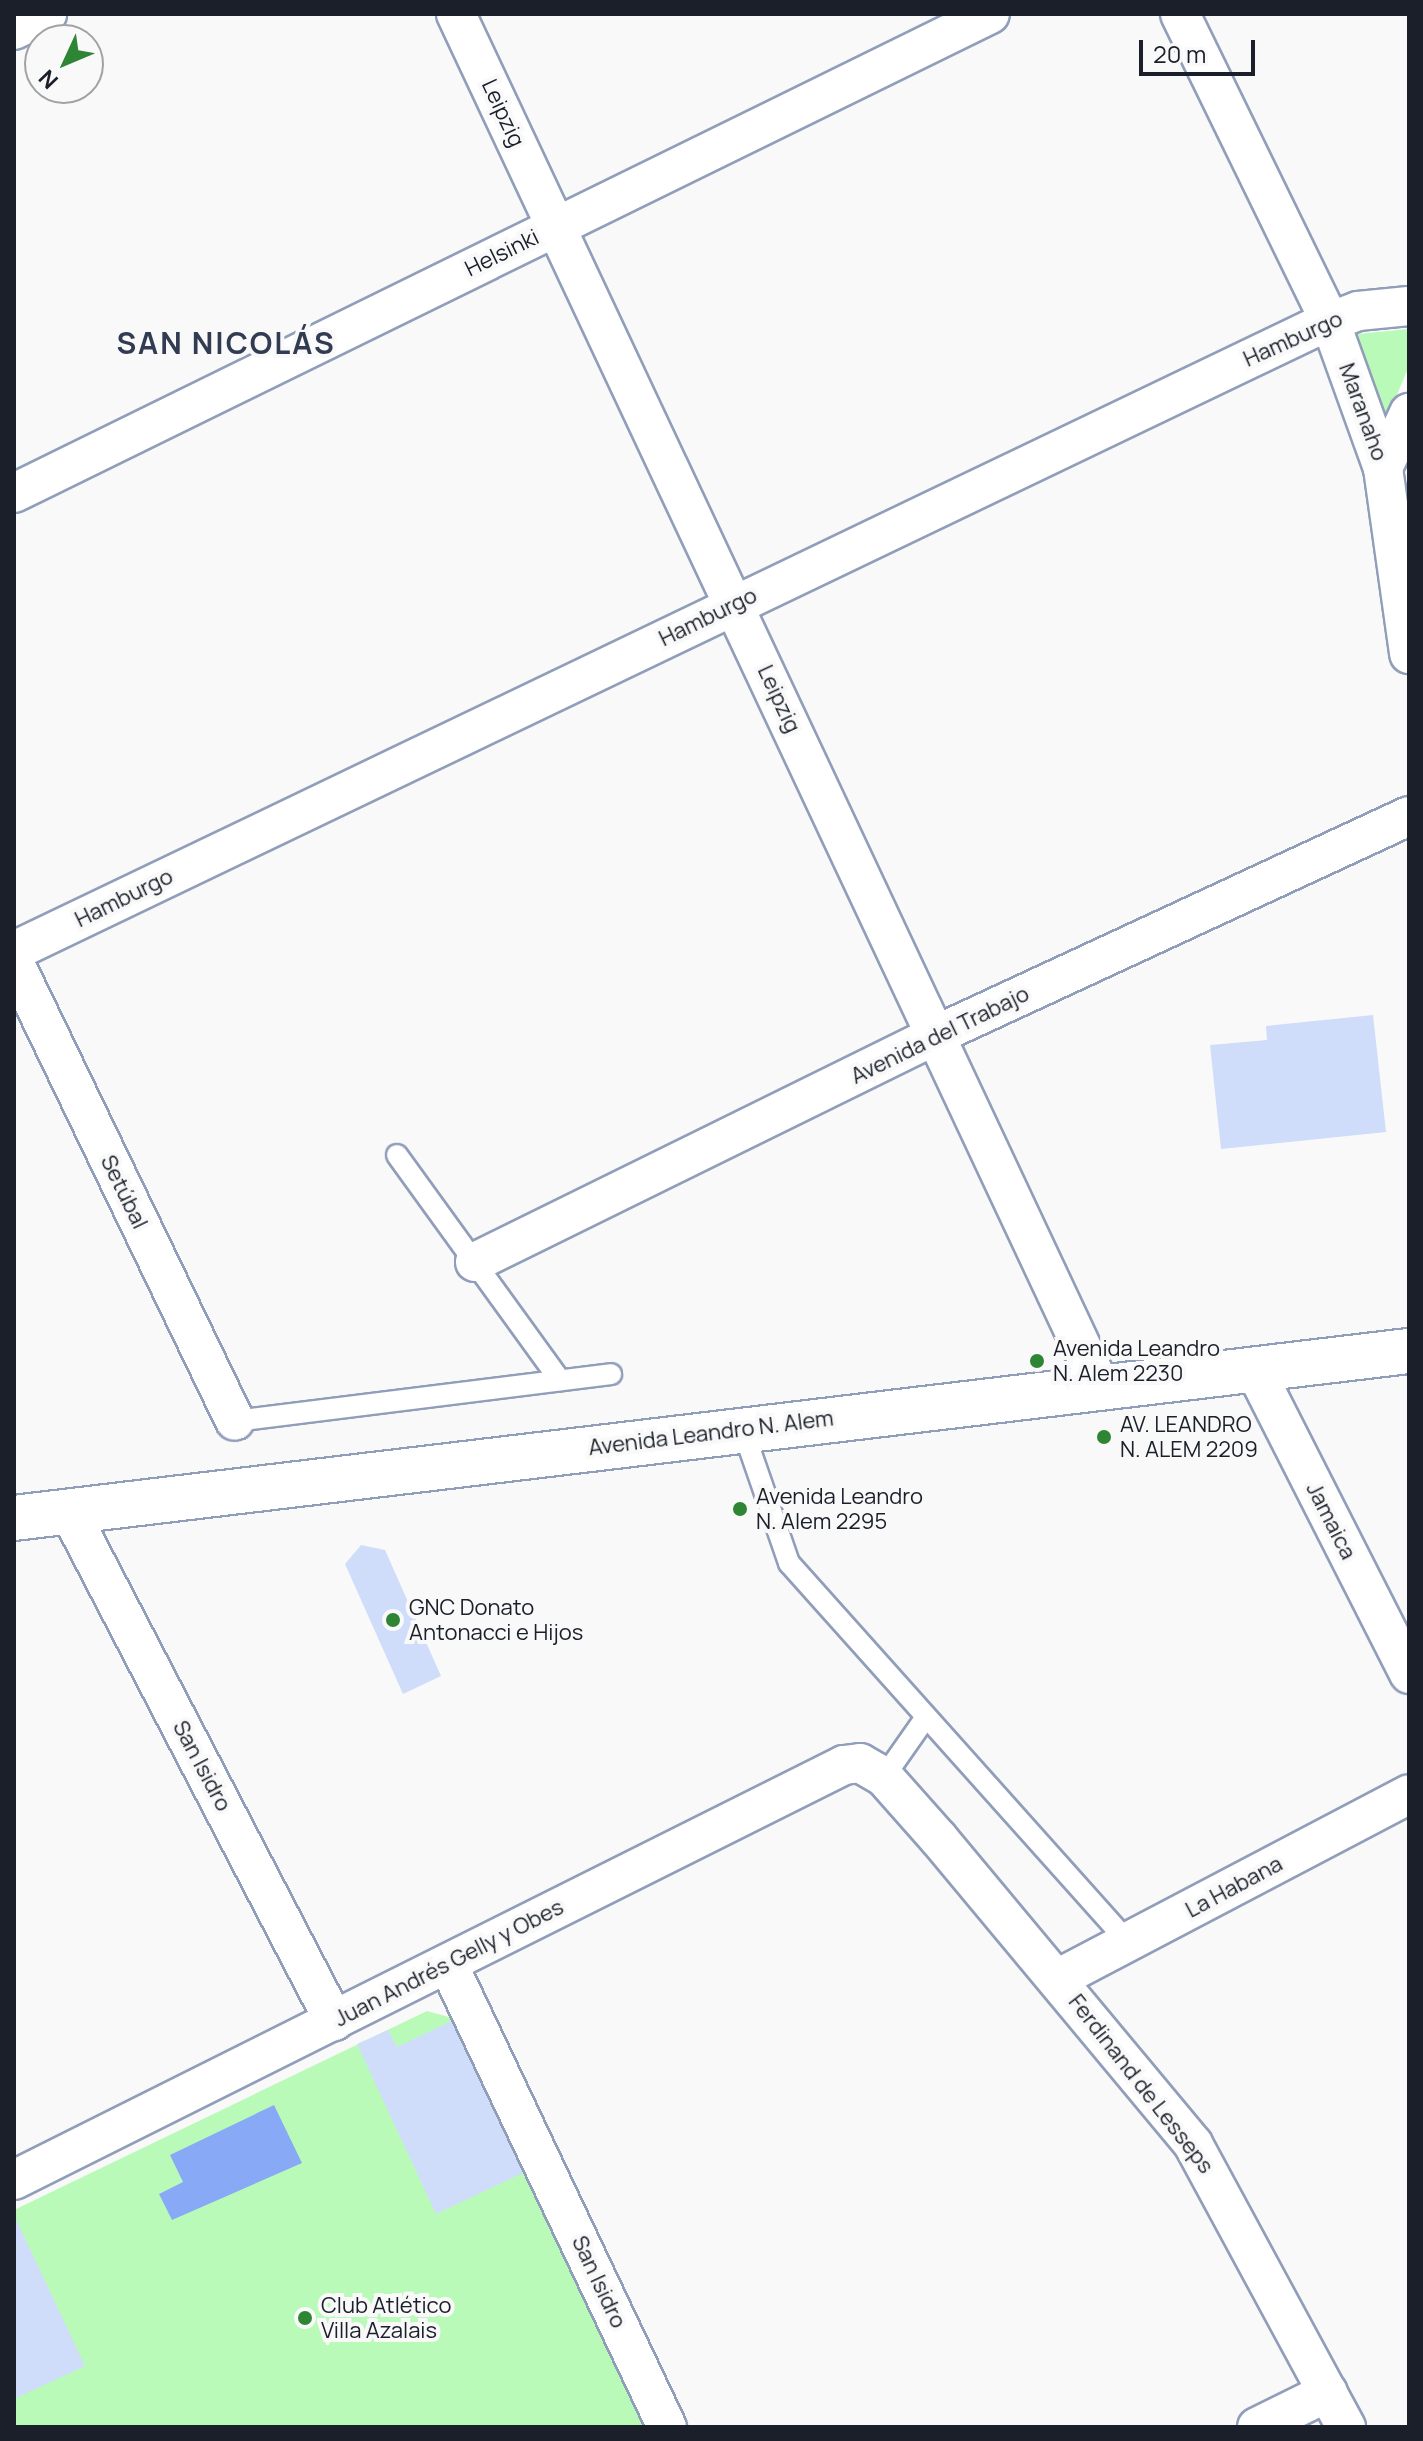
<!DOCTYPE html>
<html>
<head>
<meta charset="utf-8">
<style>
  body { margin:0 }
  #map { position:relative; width:1423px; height:2441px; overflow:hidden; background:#f9f9f9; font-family:Manrope,sans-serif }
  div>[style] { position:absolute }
  .green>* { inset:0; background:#b9fab9 }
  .water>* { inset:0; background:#88aaf6 }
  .building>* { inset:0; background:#cfddfa }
  .roads { filter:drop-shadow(2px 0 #919eb9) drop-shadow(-2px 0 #919eb9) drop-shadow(0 2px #919eb9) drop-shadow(0 -2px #919eb9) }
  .lane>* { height:20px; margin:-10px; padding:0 10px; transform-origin:10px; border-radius:10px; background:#fff }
  .street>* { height:38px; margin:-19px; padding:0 19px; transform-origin:19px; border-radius:19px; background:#fff }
  .secondary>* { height:44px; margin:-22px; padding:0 22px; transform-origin:22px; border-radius:22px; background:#fff }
  .dots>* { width:22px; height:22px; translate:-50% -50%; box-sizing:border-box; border:4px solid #f9f9f9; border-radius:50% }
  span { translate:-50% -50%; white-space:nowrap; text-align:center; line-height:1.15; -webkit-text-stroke:8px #f9f9f9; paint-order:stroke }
  .street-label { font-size:22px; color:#1a1f29 }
  .poi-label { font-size:22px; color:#1a1f29 }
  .left { translate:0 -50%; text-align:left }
  .district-label { font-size:30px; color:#313b52; font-weight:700; letter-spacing:2px }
  .frame { position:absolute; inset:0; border:16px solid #1a1f29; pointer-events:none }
  .north { position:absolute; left:24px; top:24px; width:80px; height:80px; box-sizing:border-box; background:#f9f9f9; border:2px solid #a0a2a6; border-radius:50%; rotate:226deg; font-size:22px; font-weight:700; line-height:32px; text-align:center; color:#1a1f29 }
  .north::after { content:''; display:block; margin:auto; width:28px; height:36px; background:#2e8534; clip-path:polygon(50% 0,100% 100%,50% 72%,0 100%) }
  .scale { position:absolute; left:1139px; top:40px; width:116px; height:36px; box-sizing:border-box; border:4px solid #1a1f29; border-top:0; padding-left:10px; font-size:24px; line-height:28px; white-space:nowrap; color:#1a1f29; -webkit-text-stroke:6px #f9f9f9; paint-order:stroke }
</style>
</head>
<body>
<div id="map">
  <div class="green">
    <div style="clip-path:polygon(1409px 329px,1409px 366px,1385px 423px,1347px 335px)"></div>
    <div style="clip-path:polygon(427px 2011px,456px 2019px,646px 2427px,14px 2427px,14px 2210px)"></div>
  </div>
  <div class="water">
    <div style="clip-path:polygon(274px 2105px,302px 2163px,172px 2220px,159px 2194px,183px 2182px,170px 2155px)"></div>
  </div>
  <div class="building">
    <div style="clip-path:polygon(1373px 1015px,1386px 1132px,1221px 1149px,1210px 1045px,1267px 1040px,1266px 1026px)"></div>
    <div style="clip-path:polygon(361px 1545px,385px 1550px,441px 1676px,403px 1694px,345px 1564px)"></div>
    <div style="clip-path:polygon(456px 2019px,527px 2171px,436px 2214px,357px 2044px,388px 2030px,397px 2047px)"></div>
    <div style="clip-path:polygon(14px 2215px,85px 2366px,14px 2399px)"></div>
  </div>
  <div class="roads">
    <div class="lane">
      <div style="left:397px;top:1155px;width:278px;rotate:54.1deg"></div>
      <div style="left:235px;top:1421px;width:379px;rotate:-7.1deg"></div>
      <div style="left:743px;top:1430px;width:141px;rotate:70.9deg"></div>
      <div style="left:789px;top:1563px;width:508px;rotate:48.19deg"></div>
      <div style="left:884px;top:1777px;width:73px;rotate:-55deg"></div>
    </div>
    <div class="street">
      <div style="left:456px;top:14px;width:1516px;rotate:64.86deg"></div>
      <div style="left:1180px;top:14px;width:342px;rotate:64deg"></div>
      <div style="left:1330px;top:321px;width:156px;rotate:70.2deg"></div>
      <div style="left:1383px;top:468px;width:188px;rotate:82deg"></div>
      <div style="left:14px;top:30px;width:37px;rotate:-26deg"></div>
      <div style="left:1383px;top:468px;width:61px;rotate:-64.7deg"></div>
      <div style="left:14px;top:493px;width:1087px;rotate:-26.14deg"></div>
      <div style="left:14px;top:951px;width:1444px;rotate:-25.61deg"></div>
      <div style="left:1316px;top:327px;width:45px;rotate:-20.9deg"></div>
      <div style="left:1358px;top:311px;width:51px;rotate:-5.6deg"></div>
      <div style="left:14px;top:962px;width:509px;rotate:64.29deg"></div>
      <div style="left:475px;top:1262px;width:512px;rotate:-26.21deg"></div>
      <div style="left:934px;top:1036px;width:523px;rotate:-24.85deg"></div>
      <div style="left:1254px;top:1368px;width:343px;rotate:63.1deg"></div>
      <div style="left:69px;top:1511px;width:575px;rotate:62.54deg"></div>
      <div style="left:448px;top:1964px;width:512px;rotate:64.69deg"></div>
      <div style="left:1059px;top:1978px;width:395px;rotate:-27.7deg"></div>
      <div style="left:14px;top:2180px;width:928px;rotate:-26.57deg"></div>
      <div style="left:844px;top:1765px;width:16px;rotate:-7deg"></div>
      <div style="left:860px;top:1763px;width:28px;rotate:30deg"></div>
      <div style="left:884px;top:1777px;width:83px;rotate:48.4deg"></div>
      <div style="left:939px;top:1839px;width:397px;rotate:50.2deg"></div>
      <div style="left:1193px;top:2144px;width:322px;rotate:61.6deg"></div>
      <div style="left:1257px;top:2427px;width:79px;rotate:-26.2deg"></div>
    </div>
    <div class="secondary">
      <div style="left:14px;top:1518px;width:1405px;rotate:-6.83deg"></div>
    </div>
  </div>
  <div class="dots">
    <div style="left:1037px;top:1361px;background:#2e8534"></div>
    <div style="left:1104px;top:1437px;background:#2e8534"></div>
    <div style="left:740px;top:1509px;background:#2e8534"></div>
    <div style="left:393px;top:1620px;background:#2e8534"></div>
    <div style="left:305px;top:2318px;background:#2e8534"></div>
  </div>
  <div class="street-label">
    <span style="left:503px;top:113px;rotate:65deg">Leipzig</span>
    <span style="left:502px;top:253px;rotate:-26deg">Helsinki</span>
    <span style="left:1293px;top:339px;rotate:-24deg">Hamburgo</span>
    <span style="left:1363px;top:412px;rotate:70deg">Maranaho</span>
    <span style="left:708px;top:617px;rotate:-26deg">Hamburgo</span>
    <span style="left:779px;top:699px;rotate:65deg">Leipzig</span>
    <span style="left:124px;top:898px;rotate:-26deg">Hamburgo</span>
    <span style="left:940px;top:1035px;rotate:-26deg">Avenida del Trabajo</span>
    <span style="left:124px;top:1192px;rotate:64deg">Setúbal</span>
    <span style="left:711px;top:1433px;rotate:-7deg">Avenida Leandro N. Alem</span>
    <span style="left:1331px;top:1521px;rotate:63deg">Jamaica</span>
    <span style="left:202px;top:1766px;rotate:62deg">San Isidro</span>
    <span style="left:1234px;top:1887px;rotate:-28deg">La Habana</span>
    <span style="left:449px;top:1963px;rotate:-27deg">Juan Andrés Gelly y Obes</span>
    <span style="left:1141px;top:2084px;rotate:52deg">Ferdinand de Lesseps</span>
    <span style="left:599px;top:2282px;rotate:65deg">San Isidro</span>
  </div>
  <div class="poi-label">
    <span class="left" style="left:1053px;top:1361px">Avenida Leandro<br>N. Alem 2230</span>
    <span class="left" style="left:1120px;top:1437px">AV. LEANDRO<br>N. ALEM 2209</span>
    <span class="left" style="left:756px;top:1509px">Avenida Leandro<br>N. Alem 2295</span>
    <span class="left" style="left:409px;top:1620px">GNC Donato<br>Antonacci e Hijos</span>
    <span class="left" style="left:321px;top:2318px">Club Atlético<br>Villa Azalais</span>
  </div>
  <div class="district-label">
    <span style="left:226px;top:343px">SAN NICOLÁS</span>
  </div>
  <div class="frame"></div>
  <div class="north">N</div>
  <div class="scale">20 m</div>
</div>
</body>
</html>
